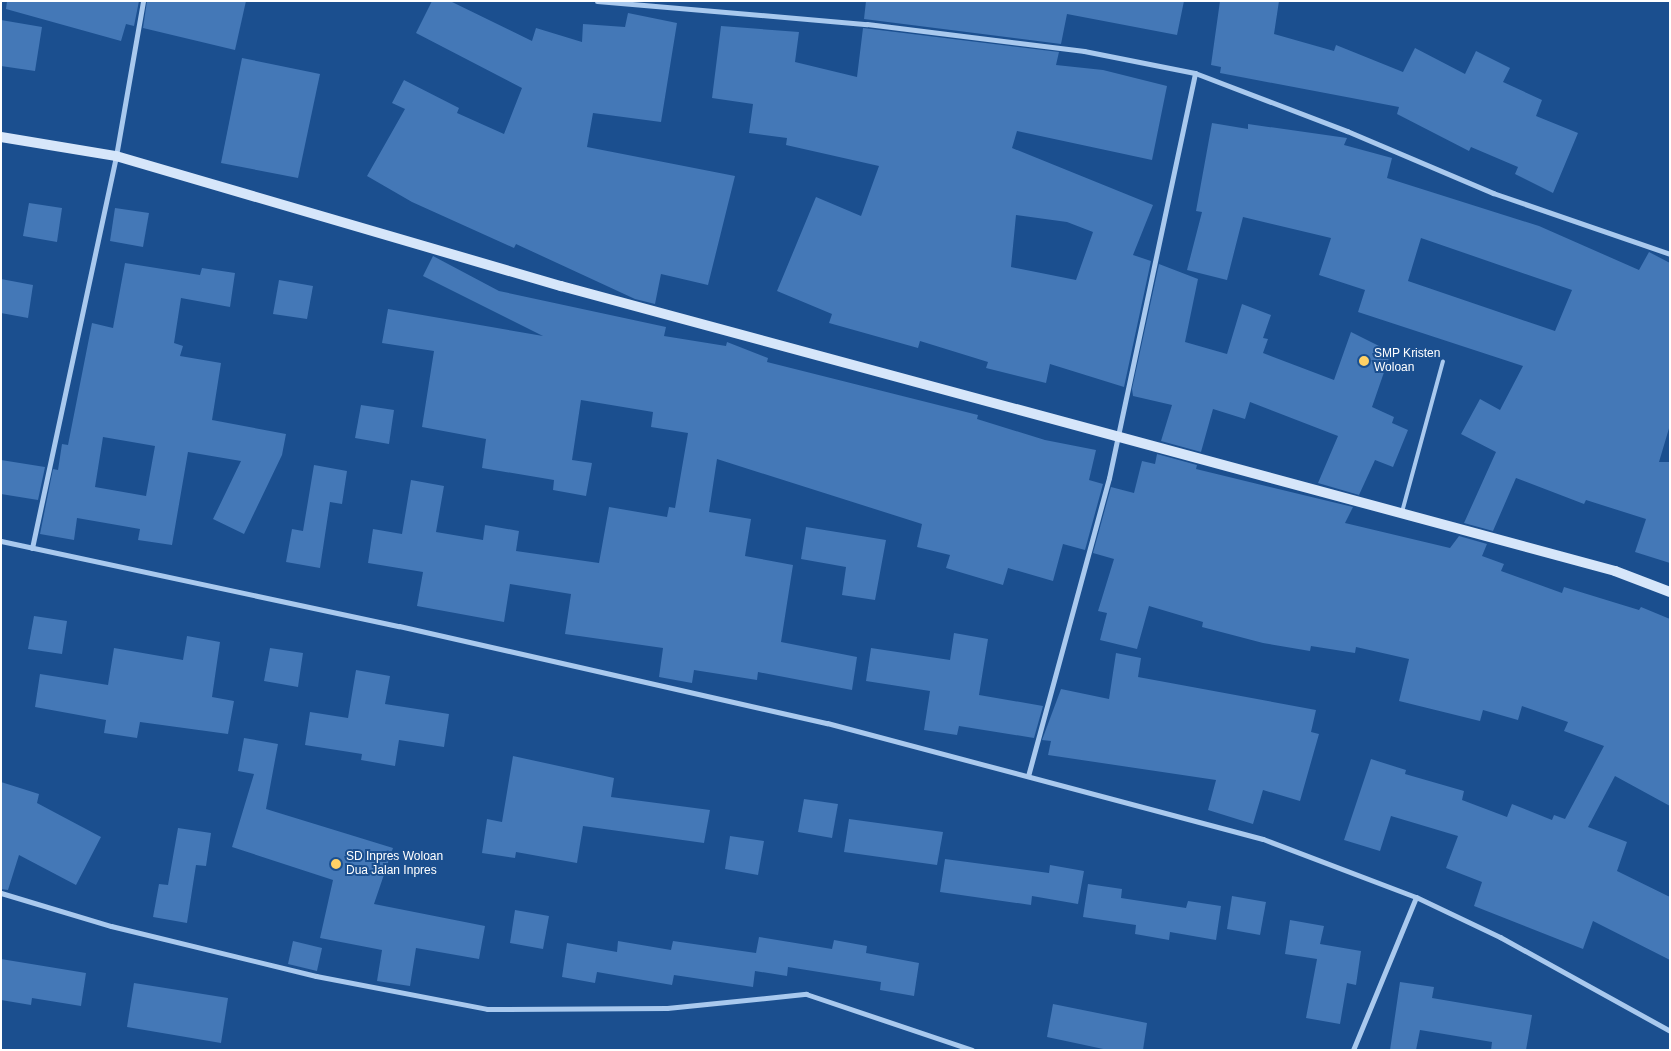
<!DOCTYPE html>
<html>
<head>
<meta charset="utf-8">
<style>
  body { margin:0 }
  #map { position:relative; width:1671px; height:1051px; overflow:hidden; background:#1b4f8f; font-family:Arial,sans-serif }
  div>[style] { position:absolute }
  .building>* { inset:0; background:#4478b7 }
  .lane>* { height:4px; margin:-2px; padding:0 2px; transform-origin:2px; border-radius:2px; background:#a9c9ee }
  .street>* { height:5px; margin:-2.5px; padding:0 2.5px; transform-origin:2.5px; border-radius:2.5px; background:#a9c9ee }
  .secondary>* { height:10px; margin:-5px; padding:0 5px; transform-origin:5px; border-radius:5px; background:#d6e6fa }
  .dots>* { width:14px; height:14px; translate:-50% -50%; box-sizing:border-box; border:2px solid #1b4f8f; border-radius:50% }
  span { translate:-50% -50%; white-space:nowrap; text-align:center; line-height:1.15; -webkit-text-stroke:4px #1b4f8f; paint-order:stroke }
  .poi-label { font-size:12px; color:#fff }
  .left { translate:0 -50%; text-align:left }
  .frame { position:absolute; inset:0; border:2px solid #fff; pointer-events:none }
</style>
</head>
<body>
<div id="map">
  <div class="building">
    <div style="clip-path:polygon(7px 1px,139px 1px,134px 26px,126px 24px,121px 41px,6px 9px)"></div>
    <div style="clip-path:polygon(147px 1px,246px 1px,235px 50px,143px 28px)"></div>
    <div style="clip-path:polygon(432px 1px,450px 1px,532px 41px,536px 28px,582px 42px,583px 24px,625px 27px,628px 13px,677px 23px,661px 122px,593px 113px,587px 147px,735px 176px,708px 285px,661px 274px,655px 304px,635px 299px,516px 244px,514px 248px,412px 202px,367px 176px,405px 109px,392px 103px,404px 80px,459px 108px,457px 113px,504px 134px,522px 88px,416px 33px)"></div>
    <div style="clip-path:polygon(866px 1px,1184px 1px,1177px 35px,1067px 14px,1061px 44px,864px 19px)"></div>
    <div style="clip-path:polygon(1220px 1px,1279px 1px,1274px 34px,1334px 51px,1336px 45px,1403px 72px,1415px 48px,1465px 74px,1476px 51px,1510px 68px,1503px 82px,1542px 100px,1536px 116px,1578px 133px,1553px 193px,1515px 174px,1518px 167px,1471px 147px,1469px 151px,1397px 114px,1399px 107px,1220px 73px,1221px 67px,1211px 65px)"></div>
    <div style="clip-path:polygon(1px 20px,42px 27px,35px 71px,1px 66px)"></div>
    <div style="clip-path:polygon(evenodd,721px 26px,799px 32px,795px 62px,857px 77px,863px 28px,1059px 52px,1056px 65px,1103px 70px,1167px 86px,1152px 160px,1017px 131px,1012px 148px,1153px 205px,1133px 255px,1151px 261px,1124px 387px,1050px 364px,1046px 383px,986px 368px,988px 362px,920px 341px,918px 348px,829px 323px,832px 314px,777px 291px,816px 197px,861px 216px,879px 166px,786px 145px,787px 138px,749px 133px,753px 104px,712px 98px,721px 26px,1016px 215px,1067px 222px,1093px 232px,1076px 280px,1011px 267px,1016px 215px)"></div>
    <div style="clip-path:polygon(242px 58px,320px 74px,298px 178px,221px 163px)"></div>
    <div style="clip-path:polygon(evenodd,1212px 123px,1248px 129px,1248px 124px,1347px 138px,1344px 145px,1392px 158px,1387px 178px,1539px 226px,1639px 270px,1649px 252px,1670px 263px,1670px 425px,1659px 462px,1670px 462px,1670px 563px,1635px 552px,1646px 519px,1586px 500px,1584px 504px,1516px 478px,1493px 531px,1464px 523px,1496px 452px,1461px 434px,1480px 399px,1500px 410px,1523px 366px,1358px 312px,1365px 290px,1319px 275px,1331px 238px,1243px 217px,1227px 280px,1187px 270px,1202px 212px,1196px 211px,1212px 123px,1421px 238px,1572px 290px,1555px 331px,1408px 281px,1421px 238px)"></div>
    <div style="clip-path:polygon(29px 203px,62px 208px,57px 242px,23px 236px)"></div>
    <div style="clip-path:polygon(115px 208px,149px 213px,143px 247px,110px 241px)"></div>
    <div style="clip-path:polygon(433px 256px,499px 291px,666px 327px,664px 336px,726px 346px,727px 342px,768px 358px,767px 362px,978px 415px,977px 419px,1045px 440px,1096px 450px,1089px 480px,1103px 484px,1085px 550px,1063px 544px,1053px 581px,1008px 568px,1003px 585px,946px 568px,950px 555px,917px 547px,922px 524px,717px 459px,709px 512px,751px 519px,745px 556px,793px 565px,781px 642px,857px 657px,852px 690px,758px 672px,757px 680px,694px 670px,692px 683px,659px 677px,663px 648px,565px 634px,571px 594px,510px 584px,504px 622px,417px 606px,423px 572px,368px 563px,373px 529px,402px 534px,411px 480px,444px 486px,436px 532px,483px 540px,485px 525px,519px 531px,516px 551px,599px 563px,609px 507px,667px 517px,669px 507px,675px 508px,688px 433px,651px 427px,653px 412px,581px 400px,572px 460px,592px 463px,586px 496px,553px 490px,554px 480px,482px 468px,486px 439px,422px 427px,434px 351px,382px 343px,388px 309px,543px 336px,423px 276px)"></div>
    <div style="clip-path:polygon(evenodd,125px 263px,200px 275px,202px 268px,235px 273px,230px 307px,181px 298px,174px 343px,183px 346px,180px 356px,221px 363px,212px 420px,286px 434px,282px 455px,244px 534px,213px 519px,241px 461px,188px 452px,172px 545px,138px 540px,140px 529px,77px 518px,74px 540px,40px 534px,53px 469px,58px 470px,62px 444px,68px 445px,92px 323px,113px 328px,125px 263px,103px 437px,155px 446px,146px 496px,95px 487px,103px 437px)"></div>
    <div style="clip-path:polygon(1159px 264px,1198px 279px,1185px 342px,1227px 354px,1242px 304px,1271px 315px,1263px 338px,1268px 339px,1263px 353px,1334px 380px,1351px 332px,1391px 352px,1372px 407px,1394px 417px,1392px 423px,1408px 430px,1393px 467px,1375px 460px,1359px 495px,1318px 483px,1338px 436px,1250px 402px,1245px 419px,1213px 409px,1201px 452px,1161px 441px,1172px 405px,1133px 396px,1132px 389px)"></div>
    <div style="clip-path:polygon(1px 279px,33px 285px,28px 318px,1px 313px)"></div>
    <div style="clip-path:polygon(279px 280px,313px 286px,307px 319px,273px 314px)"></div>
    <div style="clip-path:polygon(361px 405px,394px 410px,389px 444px,355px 438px)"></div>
    <div style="clip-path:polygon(1157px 454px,1197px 465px,1196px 469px,1353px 507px,1345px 523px,1450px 548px,1459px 536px,1487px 544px,1482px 556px,1504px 564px,1501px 571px,1562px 593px,1564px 587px,1639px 610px,1641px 607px,1670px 619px,1670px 806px,1615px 776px,1588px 827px,1627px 842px,1617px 871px,1670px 897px,1670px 960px,1593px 921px,1583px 949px,1474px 906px,1482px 882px,1446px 868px,1458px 836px,1391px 816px,1380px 851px,1344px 840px,1371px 759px,1406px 770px,1405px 774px,1464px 791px,1462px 800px,1507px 817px,1512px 804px,1552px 820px,1554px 815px,1565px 819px,1604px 746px,1564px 731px,1568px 722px,1522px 706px,1518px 720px,1483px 710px,1480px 721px,1399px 701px,1409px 659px,1356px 647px,1355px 653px,1311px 646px,1310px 651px,1263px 643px,1202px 627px,1203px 622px,1149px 606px,1137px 649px,1100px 640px,1107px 613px,1098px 611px,1114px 559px,1093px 553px,1111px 487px,1134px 493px,1142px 461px,1155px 464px)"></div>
    <div style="clip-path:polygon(1px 460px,45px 467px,38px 500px,1px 494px)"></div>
    <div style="clip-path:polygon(314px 465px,347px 471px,342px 504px,330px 502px,320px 568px,286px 562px,292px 529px,303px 531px)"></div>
    <div style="clip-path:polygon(806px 527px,886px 540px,875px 600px,842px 595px,846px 567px,801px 559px)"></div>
    <div style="clip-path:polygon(34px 616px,67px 621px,62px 654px,28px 649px)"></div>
    <div style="clip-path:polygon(954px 633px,988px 639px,979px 695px,1043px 706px,1034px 738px,959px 726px,957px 735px,924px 730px,930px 691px,866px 681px,871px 648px,950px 660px)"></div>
    <div style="clip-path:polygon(187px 636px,220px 642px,212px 697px,234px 701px,228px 734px,140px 722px,137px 738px,104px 733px,106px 720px,35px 707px,40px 674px,108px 685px,114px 648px,183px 660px)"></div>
    <div style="clip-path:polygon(270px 648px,303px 653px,298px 687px,264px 681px)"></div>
    <div style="clip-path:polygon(1116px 653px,1141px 658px,1138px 677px,1316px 710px,1311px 732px,1319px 734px,1300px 801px,1263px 790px,1253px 824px,1208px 810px,1216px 780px,1048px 755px,1051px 741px,1042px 740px,1061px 689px,1109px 699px)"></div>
    <div style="clip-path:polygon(356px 670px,390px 676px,385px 704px,449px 714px,444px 747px,399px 740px,395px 766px,361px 760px,362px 754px,305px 745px,310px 712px,348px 718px)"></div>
    <div style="clip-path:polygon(244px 738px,278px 744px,266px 809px,393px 848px,374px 904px,485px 926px,479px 959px,416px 948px,410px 986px,377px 981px,382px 950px,320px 938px,333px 880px,232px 847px,254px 774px,238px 771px)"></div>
    <div style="clip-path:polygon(513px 756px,614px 778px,611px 797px,710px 810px,704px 843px,583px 826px,577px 863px,516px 852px,515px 858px,482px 853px,487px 819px,502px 822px)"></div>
    <div style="clip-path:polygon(1px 782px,39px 794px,37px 803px,101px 837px,76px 885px,19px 855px,8px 890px,1px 889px)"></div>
    <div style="clip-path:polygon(804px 799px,838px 804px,832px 838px,798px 832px)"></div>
    <div style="clip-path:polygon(849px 819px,943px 832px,937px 865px,844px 852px)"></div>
    <div style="clip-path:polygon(178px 828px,211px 833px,206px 866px,196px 865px,187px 923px,153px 917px,159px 884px,168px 885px)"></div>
    <div style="clip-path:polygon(730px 836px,764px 841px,758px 875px,725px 869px)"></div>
    <div style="clip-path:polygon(945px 859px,1049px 873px,1050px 865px,1084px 871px,1078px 904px,1032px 896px,1031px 905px,940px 892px)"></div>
    <div style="clip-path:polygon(1088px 884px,1122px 889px,1121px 898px,1186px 908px,1188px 901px,1221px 906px,1216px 940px,1170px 932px,1169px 940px,1135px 934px,1136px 925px,1083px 917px)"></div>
    <div style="clip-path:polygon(1232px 896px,1266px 902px,1260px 935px,1227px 929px)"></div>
    <div style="clip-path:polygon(515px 910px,549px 916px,543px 949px,510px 943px)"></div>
    <div style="clip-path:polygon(1290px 920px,1324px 926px,1320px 944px,1361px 951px,1356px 985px,1347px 983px,1340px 1024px,1306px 1018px,1317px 959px,1285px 954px)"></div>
    <div style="clip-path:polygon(759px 937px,832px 949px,834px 940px,867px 946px,866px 953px,919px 963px,914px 996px,880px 990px,881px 982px,788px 967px,787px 976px,755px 971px,753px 987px,674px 975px,672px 985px,597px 972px,595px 983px,562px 977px,567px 943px,617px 952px,618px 941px,671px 950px,673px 941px,756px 953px)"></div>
    <div style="clip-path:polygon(293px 941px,322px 948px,317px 971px,288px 964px)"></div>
    <div style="clip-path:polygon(1px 959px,86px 973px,81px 1006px,32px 998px,31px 1005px,1px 1000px)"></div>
    <div style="clip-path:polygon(1400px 982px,1434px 987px,1432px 998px,1532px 1015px,1526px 1050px,1491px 1050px,1492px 1042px,1420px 1030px,1416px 1050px,1390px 1050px)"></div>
    <div style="clip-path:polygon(134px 983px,228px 998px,221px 1043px,127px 1027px)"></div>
    <div style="clip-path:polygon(1053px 1004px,1147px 1023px,1143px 1050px,1108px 1050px,1047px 1037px)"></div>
  </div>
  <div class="lane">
    <div style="left:1402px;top:512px;width:156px;rotate:-74.8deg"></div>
  </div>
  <div class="street">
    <div style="left:597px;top:1px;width:271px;rotate:4.9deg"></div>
    <div style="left:867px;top:24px;width:219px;rotate:7.1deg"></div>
    <div style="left:1084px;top:51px;width:113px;rotate:11.2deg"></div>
    <div style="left:1195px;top:73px;width:163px;rotate:20.9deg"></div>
    <div style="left:1347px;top:131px;width:159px;rotate:23deg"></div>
    <div style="left:1493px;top:193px;width:187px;rotate:19deg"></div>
    <div style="left:1px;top:541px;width:407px;rotate:12.1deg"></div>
    <div style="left:399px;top:626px;width:439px;rotate:12.8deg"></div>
    <div style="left:827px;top:723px;width:451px;rotate:14.9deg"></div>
    <div style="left:1263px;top:839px;width:164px;rotate:20.8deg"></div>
    <div style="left:1416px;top:897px;width:93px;rotate:25.5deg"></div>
    <div style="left:1500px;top:937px;width:194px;rotate:28.9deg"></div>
    <div style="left:32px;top:548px;width:401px;rotate:-77.9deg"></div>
    <div style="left:116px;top:156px;width:157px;rotate:-80.1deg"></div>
    <div style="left:1028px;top:776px;width:309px;rotate:-74.8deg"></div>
    <div style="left:1109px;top:478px;width:414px;rotate:-78deg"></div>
    <div style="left:1px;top:893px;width:115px;rotate:16.7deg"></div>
    <div style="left:111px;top:926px;width:211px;rotate:13.7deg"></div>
    <div style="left:316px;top:976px;width:174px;rotate:10.9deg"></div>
    <div style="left:487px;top:1009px;width:180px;rotate:-0.3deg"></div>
    <div style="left:667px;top:1008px;width:140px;rotate:-5.8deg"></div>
    <div style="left:806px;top:994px;width:175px;rotate:18.6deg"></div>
    <div style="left:1353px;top:1050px;width:165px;rotate:-67.6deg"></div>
  </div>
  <div class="secondary">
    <div style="left:1px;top:137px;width:117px;rotate:9.4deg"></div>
    <div style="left:116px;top:156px;width:464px;rotate:16.3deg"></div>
    <div style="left:561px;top:286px;width:1092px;rotate:15.13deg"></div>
    <div style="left:1615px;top:571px;width:59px;rotate:20.9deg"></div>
  </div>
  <div class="dots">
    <div style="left:1364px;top:361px;background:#ffd166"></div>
    <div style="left:336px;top:864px;background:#ffd166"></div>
  </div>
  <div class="poi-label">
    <span class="left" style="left:1374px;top:361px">SMP Kristen<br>Woloan</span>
    <span class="left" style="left:346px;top:864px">SD Inpres Woloan<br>Dua Jalan Inpres</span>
  </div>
  <div class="frame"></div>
</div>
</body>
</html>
